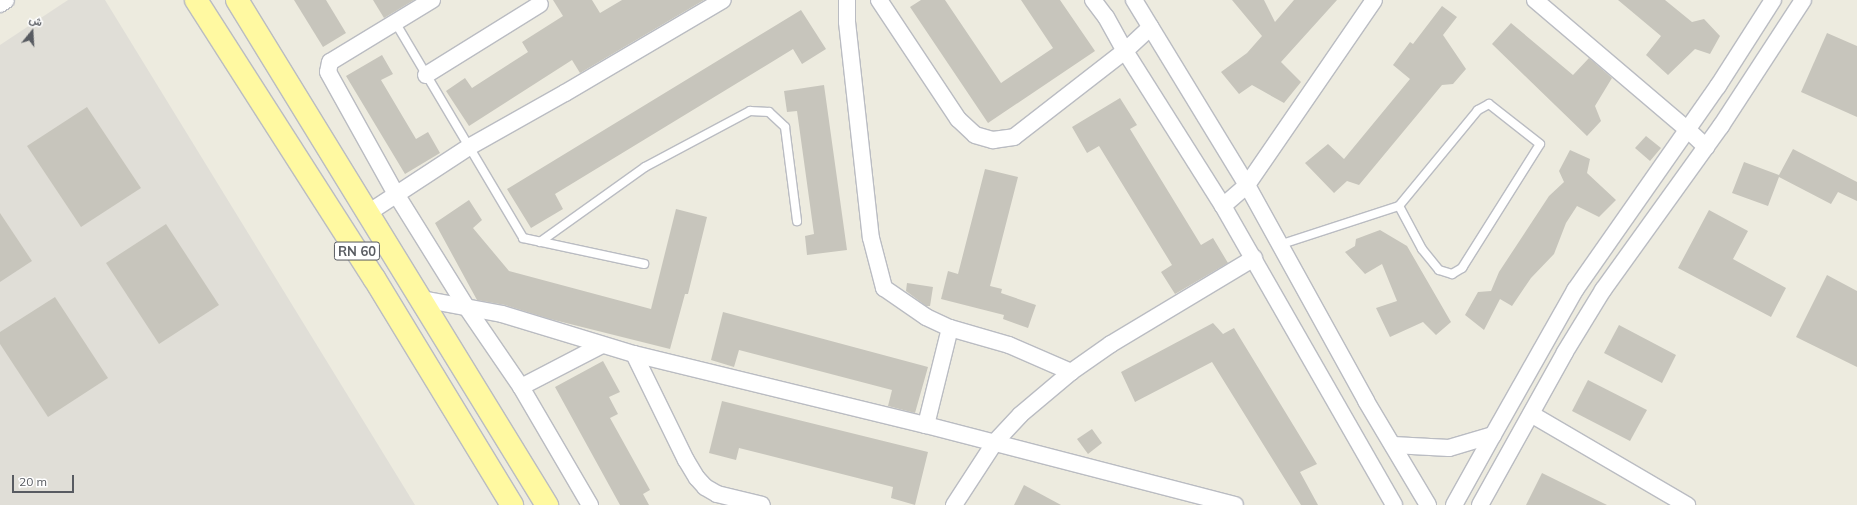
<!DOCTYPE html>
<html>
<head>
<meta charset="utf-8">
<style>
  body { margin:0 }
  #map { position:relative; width:1857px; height:505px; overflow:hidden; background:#edebdf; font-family:Mulish,Vazirmatn,sans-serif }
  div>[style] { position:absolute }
  .industrial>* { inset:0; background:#e0ded7 }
  .building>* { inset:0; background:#c7c5bc }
  .roads { filter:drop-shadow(1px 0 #babcc2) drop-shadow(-1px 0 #babcc2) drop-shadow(0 1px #babcc2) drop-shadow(0 -1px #babcc2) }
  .service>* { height:8px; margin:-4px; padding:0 4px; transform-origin:4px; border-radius:4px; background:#fff }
  .minor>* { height:16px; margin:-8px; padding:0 8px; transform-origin:8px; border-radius:8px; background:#fff }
  .primary>* { height:22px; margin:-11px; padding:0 11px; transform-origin:11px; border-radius:11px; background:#fff9a1 }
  span { translate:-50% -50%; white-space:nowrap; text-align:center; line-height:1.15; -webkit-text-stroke:4px #fff; paint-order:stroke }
  .shield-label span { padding:1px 3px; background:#fff; border:1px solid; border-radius:3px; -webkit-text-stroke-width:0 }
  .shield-label { font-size:13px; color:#585b61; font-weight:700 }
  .north { position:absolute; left:12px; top:12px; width:40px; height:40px; -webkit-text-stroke:3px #fff; paint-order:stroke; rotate:18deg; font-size:11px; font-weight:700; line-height:16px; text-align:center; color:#585b61 }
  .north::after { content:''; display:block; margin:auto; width:14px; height:18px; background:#585b61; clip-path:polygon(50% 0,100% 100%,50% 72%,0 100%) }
  .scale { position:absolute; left:12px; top:475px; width:62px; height:18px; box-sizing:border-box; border:2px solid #585b61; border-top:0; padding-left:5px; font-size:12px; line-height:14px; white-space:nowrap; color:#585b61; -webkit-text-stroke:3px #fff; paint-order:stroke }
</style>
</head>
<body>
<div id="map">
  <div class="industrial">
    <div style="clip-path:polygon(68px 0,105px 0,415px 505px,0 505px,0 45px)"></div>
  </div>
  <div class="building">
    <div style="clip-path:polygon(294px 0,326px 0,346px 33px,323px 47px)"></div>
    <div style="clip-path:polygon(373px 0,414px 0,384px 18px)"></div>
    <div style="clip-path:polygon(553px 0,592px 0,600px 13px,622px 0,704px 0,580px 73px,572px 60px,469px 126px,446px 91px,465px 78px,472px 88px,528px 52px,522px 42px,563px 16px)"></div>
    <div style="clip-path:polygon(921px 0,945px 0,1001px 83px,1053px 48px,1021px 0,1060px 0,1095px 51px,988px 123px,910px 7px)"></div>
    <div style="clip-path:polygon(1232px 0,1264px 0,1275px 22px,1294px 0,1337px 0,1281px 62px,1301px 82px,1284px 103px,1252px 85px,1239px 94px,1221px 72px,1247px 53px,1262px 36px)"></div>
    <div style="clip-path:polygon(1618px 0,1665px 0,1692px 22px,1704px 19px,1720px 36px,1710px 54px,1695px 49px,1668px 75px,1646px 55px,1661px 36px)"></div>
    <div style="clip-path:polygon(1442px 6px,1457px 17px,1443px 35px,1466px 69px,1453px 84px,1442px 85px,1359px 185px,1347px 181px,1334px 193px,1305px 163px,1328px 144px,1344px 159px,1410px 79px,1393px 65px,1410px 42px,1413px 44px)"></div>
    <div style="clip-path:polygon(801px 10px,826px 49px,802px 64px,793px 49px,555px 194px,563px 209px,531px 228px,507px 189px)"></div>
    <div style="clip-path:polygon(1511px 23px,1573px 75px,1589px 58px,1612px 78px,1595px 106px,1601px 121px,1587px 136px,1492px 44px)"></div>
    <div style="clip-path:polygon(1827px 33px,1857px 46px,1857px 117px,1801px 92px)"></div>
    <div style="clip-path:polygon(382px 55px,393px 74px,381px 80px,416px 139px,428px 132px,440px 153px,405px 174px,346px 76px)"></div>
    <div style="clip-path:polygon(824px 85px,847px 250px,807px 255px,805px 236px,814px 234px,797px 111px,787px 112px,784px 91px)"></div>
    <div style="clip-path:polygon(1120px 98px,1137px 125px,1130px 129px,1201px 245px,1213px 238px,1228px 263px,1175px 294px,1161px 272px,1172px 265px,1099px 146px,1087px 153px,1072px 127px)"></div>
    <div style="clip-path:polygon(87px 107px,141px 188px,81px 227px,27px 146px)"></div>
    <div style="clip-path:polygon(1646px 136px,1661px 148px,1650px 161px,1635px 148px)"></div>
    <div style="clip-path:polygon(1793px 149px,1857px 182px,1857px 201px,1838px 192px,1831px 204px,1779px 177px,1768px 206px,1732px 193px,1744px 162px,1779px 175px)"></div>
    <div style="clip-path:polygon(1570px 150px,1590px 159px,1587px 173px,1616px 200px,1599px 217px,1577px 206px,1566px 223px,1554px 254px,1531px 278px,1512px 306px,1500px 299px,1484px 330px,1465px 315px,1478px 292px,1491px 291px,1499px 272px,1549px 196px,1564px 182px,1559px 171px)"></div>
    <div style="clip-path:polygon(985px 169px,1018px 177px,990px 286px,1002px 289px,1001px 293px,1036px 305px,1028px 328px,1003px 319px,1004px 315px,941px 299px,948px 271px,958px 274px)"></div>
    <div style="clip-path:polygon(469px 200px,482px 220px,473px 228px,509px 271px,651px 309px,676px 209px,707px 217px,688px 294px,685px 294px,670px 349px,550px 319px,505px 305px,477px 300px,435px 223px)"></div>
    <div style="clip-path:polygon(1709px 210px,1748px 231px,1733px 259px,1786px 288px,1771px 317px,1678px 268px)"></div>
    <div style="clip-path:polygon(0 213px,32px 261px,0 282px)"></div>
    <div style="clip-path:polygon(166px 224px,219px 305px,159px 344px,106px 263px)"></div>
    <div style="clip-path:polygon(1380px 230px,1407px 246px,1451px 322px,1436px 335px,1423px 322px,1390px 337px,1376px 308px,1397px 301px,1382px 264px,1365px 274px,1345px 252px,1355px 246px,1356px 239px)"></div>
    <div style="clip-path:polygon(1827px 275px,1857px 291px,1857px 367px,1796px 337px)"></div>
    <div style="clip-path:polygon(907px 283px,933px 287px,930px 306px,926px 306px,906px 291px)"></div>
    <div style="clip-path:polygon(55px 297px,108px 378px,48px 417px,0 344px,0 332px)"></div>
    <div style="clip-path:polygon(723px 312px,928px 367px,915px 413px,888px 406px,892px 390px,739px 350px,734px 367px,711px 360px)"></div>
    <div style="clip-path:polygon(1213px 323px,1223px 334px,1234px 328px,1317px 464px,1300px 472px,1318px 505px,1301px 505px,1212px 362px,1135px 402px,1121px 372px)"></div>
    <div style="clip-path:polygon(1619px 325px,1676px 355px,1662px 383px,1604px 353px)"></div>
    <div style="clip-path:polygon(603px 361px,620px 392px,609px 397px,618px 414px,610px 418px,650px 490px,643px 494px,649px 505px,620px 505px,555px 387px)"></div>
    <div style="clip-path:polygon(1588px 380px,1647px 410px,1630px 441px,1572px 411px)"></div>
    <div style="clip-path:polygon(722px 401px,928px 452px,915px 505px,891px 498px,893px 487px,739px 448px,736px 460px,709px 453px)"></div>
    <div style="clip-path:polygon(1092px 429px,1102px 443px,1088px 454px,1077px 439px)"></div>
    <div style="clip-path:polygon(1542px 473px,1607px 505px,1526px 505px)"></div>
    <div style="clip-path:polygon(1024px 485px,1061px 505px,1014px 505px)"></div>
  </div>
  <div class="roads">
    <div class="service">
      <div style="left:395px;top:22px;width:251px;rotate:59.3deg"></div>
      <div style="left:523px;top:238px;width:124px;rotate:12.1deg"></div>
      <div style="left:540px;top:242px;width:129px;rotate:-35.5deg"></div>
      <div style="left:645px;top:167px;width:119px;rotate:-28.1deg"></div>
      <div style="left:750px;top:111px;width:19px;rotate:3deg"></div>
      <div style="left:769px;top:112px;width:22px;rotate:43deg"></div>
      <div style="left:785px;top:127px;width:95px;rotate:82.7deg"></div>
      <div style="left:1279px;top:245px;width:126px;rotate:-18deg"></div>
      <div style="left:1399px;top:206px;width:49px;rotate:61.9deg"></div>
      <div style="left:1422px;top:249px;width:27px;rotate:51deg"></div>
      <div style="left:1439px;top:270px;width:14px;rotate:17deg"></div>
      <div style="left:1452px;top:274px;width:12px;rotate:-31deg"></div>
      <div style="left:1462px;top:268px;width:146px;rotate:-57.8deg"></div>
      <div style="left:1540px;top:144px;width:65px;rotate:-141.9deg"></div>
      <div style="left:1489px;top:104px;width:13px;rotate:151deg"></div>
      <div style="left:1478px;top:110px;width:124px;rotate:129.5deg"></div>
    </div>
    <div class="minor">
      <div style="left:432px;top:0;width:119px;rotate:148.7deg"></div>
      <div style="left:330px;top:62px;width:10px;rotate:101deg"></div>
      <div style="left:328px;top:72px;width:140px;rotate:60.9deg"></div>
      <div style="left:396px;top:194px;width:134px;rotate:58.1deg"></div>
      <div style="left:467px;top:308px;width:96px;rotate:55.6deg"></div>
      <div style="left:521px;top:387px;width:137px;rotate:59.7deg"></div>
      <div style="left:847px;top:0;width:22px;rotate:90deg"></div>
      <div style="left:847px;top:22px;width:217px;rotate:83.7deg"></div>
      <div style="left:871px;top:238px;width:52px;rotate:75.4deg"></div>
      <div style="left:884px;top:288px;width:51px;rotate:34.6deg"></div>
      <div style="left:926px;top:317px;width:26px;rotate:25deg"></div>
      <div style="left:950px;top:328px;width:61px;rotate:16.1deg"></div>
      <div style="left:1009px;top:345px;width:68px;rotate:23.5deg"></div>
      <div style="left:879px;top:0;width:143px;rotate:56.4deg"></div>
      <div style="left:958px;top:119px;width:23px;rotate:43deg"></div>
      <div style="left:975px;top:135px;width:19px;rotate:16deg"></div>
      <div style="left:993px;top:140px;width:21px;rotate:-8deg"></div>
      <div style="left:1014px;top:137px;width:140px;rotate:-37.8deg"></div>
      <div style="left:1125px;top:51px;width:35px;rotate:-43deg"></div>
      <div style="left:1093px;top:0;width:21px;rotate:53deg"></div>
      <div style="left:1106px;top:17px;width:39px;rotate:61deg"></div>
      <div style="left:1125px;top:51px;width:183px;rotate:57.7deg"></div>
      <div style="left:1223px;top:206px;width:344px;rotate:60.2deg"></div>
      <div style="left:1134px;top:0;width:217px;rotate:58.6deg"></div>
      <div style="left:1247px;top:185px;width:247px;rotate:61.1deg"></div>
      <div style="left:1366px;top:401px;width:121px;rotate:59.2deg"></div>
      <div style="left:1535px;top:0;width:201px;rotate:40.4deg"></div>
      <div style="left:1688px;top:130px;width:25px;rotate:43deg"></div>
      <div style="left:0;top:4px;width:7px;rotate:-34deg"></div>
      <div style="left:426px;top:75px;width:134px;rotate:-31.9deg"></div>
      <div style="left:1223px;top:206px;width:32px;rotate:-41deg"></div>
      <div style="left:1247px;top:185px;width:224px;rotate:-55.5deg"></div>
      <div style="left:368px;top:213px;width:121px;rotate:-33.2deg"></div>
      <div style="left:469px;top:147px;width:110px;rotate:-29.4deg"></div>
      <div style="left:565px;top:93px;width:183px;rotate:-30.5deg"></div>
      <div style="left:422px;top:299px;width:81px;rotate:10.6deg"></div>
      <div style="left:502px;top:314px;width:138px;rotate:16.9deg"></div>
      <div style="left:634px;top:354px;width:301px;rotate:13.7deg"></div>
      <div style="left:926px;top:425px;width:319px;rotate:14.5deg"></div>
      <div style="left:634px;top:354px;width:118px;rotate:63.9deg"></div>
      <div style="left:686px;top:460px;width:21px;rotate:59deg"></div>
      <div style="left:697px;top:478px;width:12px;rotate:48deg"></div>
      <div style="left:705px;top:487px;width:14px;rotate:30deg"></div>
      <div style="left:717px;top:494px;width:46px;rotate:13.7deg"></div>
      <div style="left:521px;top:387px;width:91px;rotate:-27.4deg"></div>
      <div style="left:1531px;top:414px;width:181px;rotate:30.3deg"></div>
      <div style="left:926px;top:425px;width:100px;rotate:-76.1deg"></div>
      <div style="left:1393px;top:445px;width:56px;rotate:3.1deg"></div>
      <div style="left:1449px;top:448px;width:46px;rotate:-16.5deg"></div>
      <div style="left:1493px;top:435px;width:167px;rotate:-60.5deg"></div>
      <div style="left:1575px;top:290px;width:249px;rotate:-55deg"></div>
      <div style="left:1718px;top:86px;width:102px;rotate:-57.4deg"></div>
      <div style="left:954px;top:505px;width:75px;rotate:-56.9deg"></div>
      <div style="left:995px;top:442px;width:37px;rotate:-47deg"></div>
      <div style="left:1020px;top:415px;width:67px;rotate:-40.1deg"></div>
      <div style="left:1071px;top:372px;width:49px;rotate:-35deg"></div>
      <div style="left:1111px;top:344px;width:167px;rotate:-31deg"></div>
      <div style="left:1454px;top:505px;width:80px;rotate:-60.9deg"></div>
      <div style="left:1480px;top:505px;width:175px;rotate:-60.9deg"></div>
      <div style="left:1565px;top:352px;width:73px;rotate:-58.5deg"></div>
      <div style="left:1603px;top:290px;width:202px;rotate:-54.3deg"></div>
      <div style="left:1721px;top:126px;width:150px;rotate:-56.9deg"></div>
    </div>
    <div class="primary">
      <div style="left:196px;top:0;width:330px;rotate:57.4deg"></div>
      <div style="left:374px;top:278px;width:266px;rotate:58.7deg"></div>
      <div style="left:237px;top:0;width:593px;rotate:58.46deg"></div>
    </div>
  </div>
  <div class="shield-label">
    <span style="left:357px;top:251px">RN 60</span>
  </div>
  <div class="north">ش</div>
  <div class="scale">20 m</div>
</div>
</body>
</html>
